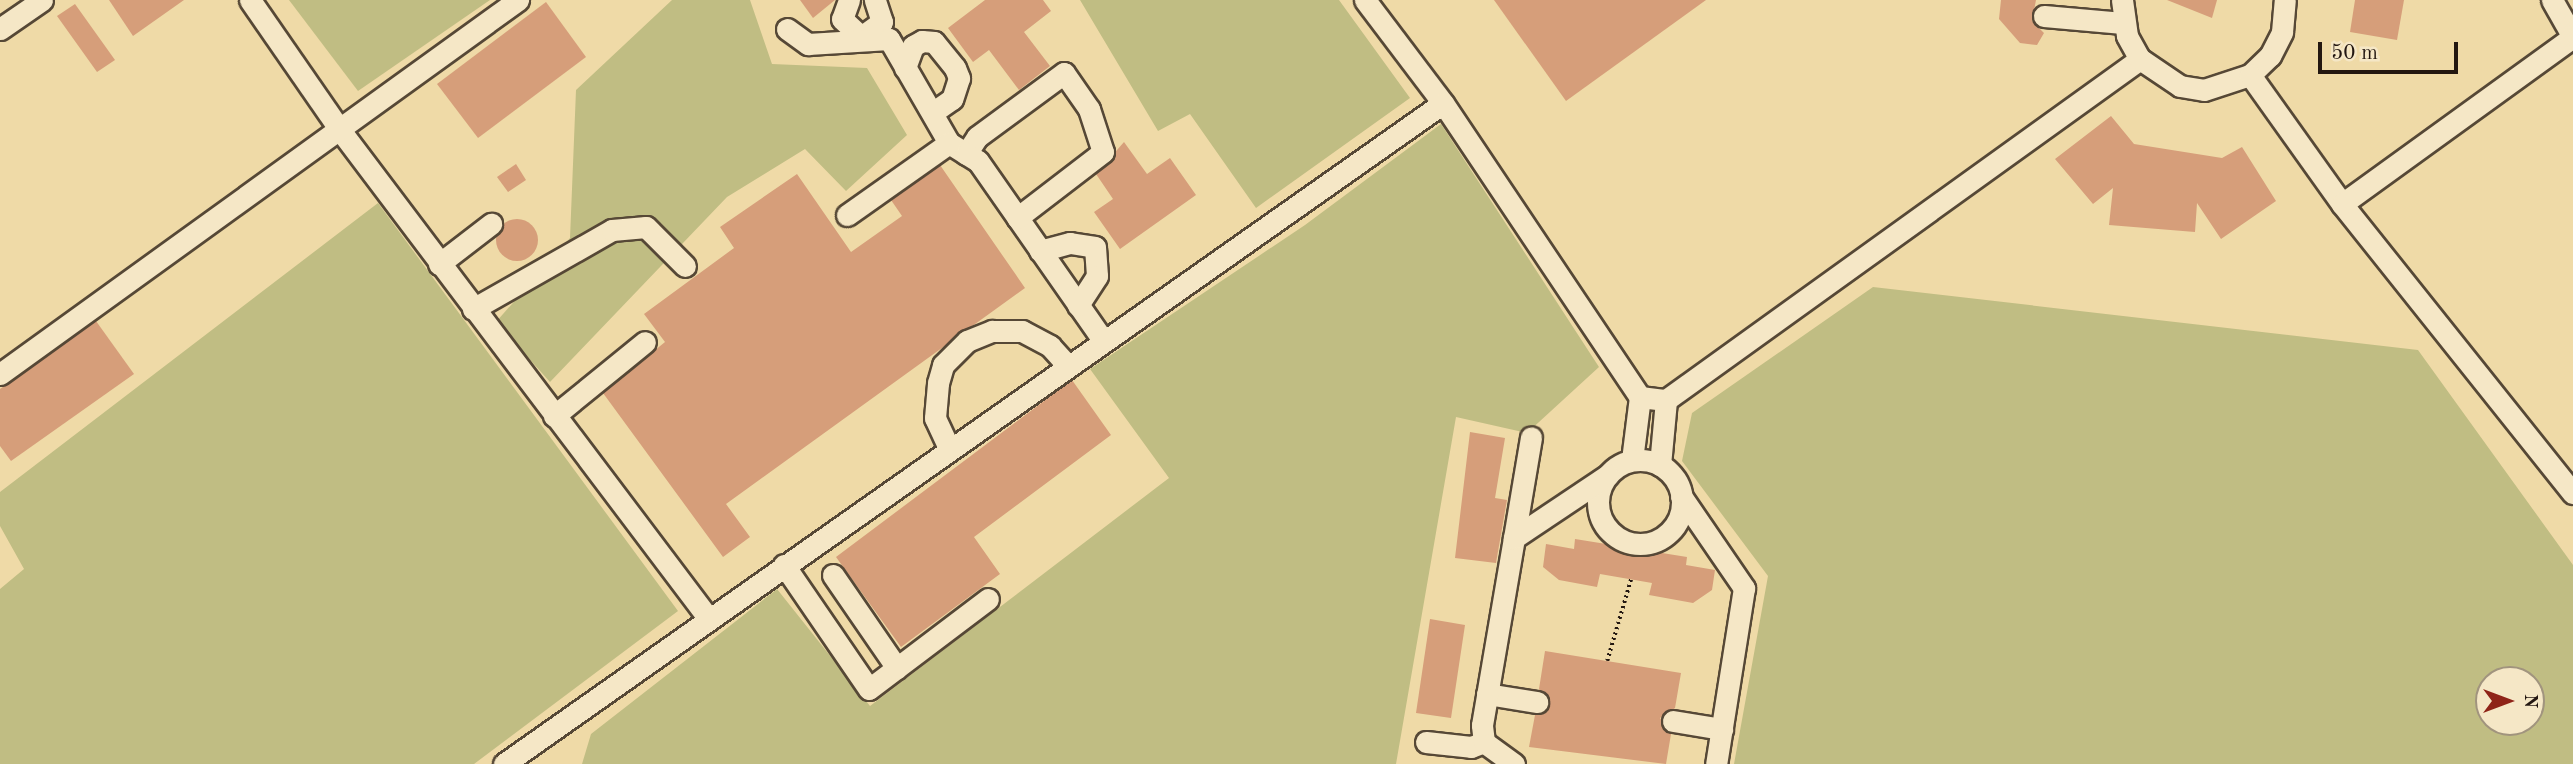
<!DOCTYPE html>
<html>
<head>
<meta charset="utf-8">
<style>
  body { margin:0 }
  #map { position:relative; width:2573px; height:764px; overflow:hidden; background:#efdaa7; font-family:"Old Standard TT",serif }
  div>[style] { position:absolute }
  .green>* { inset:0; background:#c0bd83 }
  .building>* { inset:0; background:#d69e7a }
  .round { border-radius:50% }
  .path>* { height:3.5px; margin-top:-1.75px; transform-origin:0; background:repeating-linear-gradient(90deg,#231711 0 2px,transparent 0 5.5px) }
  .roads { filter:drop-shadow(2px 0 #564836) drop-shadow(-2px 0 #564836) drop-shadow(0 2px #564836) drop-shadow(0 -2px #564836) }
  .minor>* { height:21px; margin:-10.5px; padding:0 10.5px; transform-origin:10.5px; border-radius:10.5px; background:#f5e7c6 }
  .minor>.ring { margin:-10.5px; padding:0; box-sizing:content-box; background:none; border:21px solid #f5e7c6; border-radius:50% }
  span { translate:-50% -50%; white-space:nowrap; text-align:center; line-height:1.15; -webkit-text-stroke:5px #f5e7c6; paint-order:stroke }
  .north { position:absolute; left:2475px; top:666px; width:70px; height:70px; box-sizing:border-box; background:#f5e7c6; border:2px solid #a1947e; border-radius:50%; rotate:90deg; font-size:19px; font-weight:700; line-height:28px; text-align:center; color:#231711 }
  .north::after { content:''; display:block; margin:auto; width:24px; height:32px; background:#8f2418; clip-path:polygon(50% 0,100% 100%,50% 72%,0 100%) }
  .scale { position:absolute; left:2318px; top:42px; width:140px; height:32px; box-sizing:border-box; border:4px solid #231711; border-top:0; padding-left:9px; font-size:21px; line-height:24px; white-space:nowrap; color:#231711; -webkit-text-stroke:5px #f5e7c6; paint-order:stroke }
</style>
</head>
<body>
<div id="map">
  <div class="green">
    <div style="clip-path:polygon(289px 0,490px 0,358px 91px)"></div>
    <div style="clip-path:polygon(672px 0,750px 0,772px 64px,867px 68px,907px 135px,846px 191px,805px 149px,727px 197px,550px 382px,496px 322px,570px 238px,576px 90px)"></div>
    <div style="clip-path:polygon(1080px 0,1339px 0,1410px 98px,1256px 208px,1190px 114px,1158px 131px)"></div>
    <div style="clip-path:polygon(1441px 124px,1599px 367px,1527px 433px,1456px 417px,1396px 764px,582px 764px,591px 734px,777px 589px,870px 706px,1169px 478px,1090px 369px,1305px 225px)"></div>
    <div style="clip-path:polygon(378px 203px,678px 611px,474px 764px,0 764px,0 589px,24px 569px,0 526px,0 492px)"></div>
    <div style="clip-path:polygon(evenodd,1873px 287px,2418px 350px,2573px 565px,2573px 764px,1734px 764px,1768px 576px,1682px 461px,1692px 413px,1873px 287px,2489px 680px,2531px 680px,2531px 722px,2489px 722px,2489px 680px)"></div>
  </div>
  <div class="building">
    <div style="clip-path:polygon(109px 0,184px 0,133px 36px)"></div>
    <div style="clip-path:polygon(800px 0,835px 0,813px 18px)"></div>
    <div style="clip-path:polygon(985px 0,1043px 0,1051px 11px,1024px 32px,1050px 66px,1019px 90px,989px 50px,973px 62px,948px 28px)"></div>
    <div style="clip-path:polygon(1494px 0,1706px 0,1566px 101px)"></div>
    <div style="clip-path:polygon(2001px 0,2036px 0,2032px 21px,2044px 33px,2037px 45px,2020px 43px,1999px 19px)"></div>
    <div style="clip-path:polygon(2167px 0,2217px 0,2212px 18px)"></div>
    <div style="clip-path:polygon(2355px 0,2404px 0,2397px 40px,2350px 32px)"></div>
    <div style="clip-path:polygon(546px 2px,586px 57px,478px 138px,437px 84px)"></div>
    <div style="clip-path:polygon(75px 4px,115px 60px,97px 72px,57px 16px)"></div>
    <div style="clip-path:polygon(2111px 116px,2134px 144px,2222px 158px,2242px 147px,2276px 201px,2221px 239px,2197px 203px,2195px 232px,2109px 225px,2113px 188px,2093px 204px,2055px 159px)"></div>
    <div style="clip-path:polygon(1124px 142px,1147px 174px,1170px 158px,1196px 195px,1120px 249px,1094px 212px,1113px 199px,1096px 174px)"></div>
    <div style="clip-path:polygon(516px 164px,526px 180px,508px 192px,497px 177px)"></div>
    <div style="clip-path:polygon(940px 165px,1025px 288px,726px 504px,750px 537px,723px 557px,603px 393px,665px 342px,644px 314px,734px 248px,720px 227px,797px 174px,851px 252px,902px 216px,891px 200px)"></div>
    <div class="round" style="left:496px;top:219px;width:42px;height:42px"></div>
    <div style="clip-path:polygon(96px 321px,134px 374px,11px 461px,0 446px,0 389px)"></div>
    <div style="clip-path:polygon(1072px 380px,1111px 435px,974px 537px,1000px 574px,901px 647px,836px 557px)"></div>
    <div style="clip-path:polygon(1470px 432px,1505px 438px,1495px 498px,1507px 500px,1496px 563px,1455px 558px)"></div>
    <div style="clip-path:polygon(1575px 539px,1687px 557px,1686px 565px,1715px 570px,1712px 590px,1693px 603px,1649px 595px,1652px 583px,1600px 574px,1597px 587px,1559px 580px,1543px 567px,1546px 544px,1574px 549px)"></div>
    <div style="clip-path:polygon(1430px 619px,1465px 625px,1451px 718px,1416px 713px)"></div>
    <div style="clip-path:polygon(1545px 651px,1681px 673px,1675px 708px,1660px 718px,1671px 734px,1666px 764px,1529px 747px,1535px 715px,1550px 705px,1539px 689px)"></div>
  </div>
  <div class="path">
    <div style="left:1607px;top:661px;width:85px;rotate:-73.7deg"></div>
  </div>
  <div class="roads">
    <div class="minor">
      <div style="left:250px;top:0;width:158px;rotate:55.3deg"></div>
      <div style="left:340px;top:130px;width:613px;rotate:52.96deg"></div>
      <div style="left:849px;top:0;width:20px;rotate:110deg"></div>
      <div style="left:842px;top:19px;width:26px;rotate:43deg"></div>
      <div style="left:861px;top:37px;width:26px;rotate:-36deg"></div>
      <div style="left:882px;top:22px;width:23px;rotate:-108deg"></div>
      <div style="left:1365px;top:0;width:129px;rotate:52.9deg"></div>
      <div style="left:1443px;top:103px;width:354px;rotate:56.2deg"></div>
      <div style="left:1640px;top:397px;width:26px;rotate:7deg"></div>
      <div style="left:1666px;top:400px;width:584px;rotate:-35.73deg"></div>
      <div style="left:2122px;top:0;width:36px;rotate:82deg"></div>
      <div style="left:2127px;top:36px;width:26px;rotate:61deg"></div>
      <div style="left:2140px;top:59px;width:48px;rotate:34deg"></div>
      <div style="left:2180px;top:86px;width:24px;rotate:9deg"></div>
      <div style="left:2204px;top:90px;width:48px;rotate:-18.1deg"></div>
      <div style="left:2250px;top:75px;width:28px;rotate:-44deg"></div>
      <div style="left:2270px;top:56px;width:27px;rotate:-63deg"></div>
      <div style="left:2282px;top:32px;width:32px;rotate:-85deg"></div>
      <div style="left:2552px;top:0;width:43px;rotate:60.4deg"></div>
      <div style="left:2044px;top:16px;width:79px;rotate:5.1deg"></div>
      <div style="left:0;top:29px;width:51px;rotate:-34.6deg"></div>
      <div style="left:787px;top:29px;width:26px;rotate:36deg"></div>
      <div style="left:808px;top:44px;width:81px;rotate:-3.5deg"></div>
      <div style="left:889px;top:39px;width:120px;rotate:60deg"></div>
      <div style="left:949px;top:143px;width:34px;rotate:32deg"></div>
      <div style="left:978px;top:161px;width:218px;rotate:55.1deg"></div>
      <div style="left:905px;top:68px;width:23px;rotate:-70deg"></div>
      <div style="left:913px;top:46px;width:10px;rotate:-29deg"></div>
      <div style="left:922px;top:41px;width:12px;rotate:5deg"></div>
      <div style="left:934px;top:42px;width:33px;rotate:51deg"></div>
      <div style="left:955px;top:68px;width:11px;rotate:68deg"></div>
      <div style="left:959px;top:78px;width:22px;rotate:108deg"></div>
      <div style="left:952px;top:99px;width:24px;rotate:145deg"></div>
      <div style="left:2250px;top:75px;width:158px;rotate:54.5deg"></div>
      <div style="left:2342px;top:204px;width:370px;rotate:51.4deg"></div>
      <div style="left:966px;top:154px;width:20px;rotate:-57deg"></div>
      <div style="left:977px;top:137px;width:108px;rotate:-36.3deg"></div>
      <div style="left:1064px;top:73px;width:44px;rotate:55.2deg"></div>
      <div style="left:1089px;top:109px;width:45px;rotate:72deg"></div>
      <div style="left:1103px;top:152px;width:108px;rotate:142.5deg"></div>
      <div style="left:2342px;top:204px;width:285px;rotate:-35.9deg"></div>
      <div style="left:847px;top:215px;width:125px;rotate:-35.2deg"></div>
      <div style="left:1040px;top:251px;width:31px;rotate:-15deg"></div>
      <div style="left:1070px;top:243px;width:25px;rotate:9deg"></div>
      <div style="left:1095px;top:247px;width:29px;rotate:86deg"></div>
      <div style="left:1097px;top:276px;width:35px;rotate:123deg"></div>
      <div style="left:439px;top:264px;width:66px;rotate:-37.6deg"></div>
      <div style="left:473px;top:309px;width:160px;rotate:-29.6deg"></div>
      <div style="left:612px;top:230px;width:34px;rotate:-5deg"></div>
      <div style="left:646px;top:227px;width:55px;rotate:45deg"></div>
      <div style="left:0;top:374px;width:639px;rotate:-35.83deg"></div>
      <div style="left:554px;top:416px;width:117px;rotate:-39.1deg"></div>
      <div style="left:949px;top:448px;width:33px;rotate:-115deg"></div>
      <div style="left:935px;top:418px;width:35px;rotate:-85deg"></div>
      <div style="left:938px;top:383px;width:19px;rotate:-74deg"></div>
      <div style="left:943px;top:365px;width:34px;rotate:-45deg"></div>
      <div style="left:967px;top:341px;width:27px;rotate:-22deg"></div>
      <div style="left:992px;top:331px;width:30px"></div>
      <div style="left:1022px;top:331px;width:32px;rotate:28deg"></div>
      <div style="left:1050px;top:346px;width:25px;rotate:48deg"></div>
      <div style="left:1632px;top:460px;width:64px;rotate:-82.8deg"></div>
      <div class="ring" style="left:1598px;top:460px;width:63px;height:63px"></div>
      <div style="left:1660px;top:465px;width:65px;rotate:-84.7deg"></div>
      <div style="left:1681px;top:496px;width:112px;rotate:55.6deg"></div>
      <div style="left:1744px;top:588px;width:178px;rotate:99deg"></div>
      <div style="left:1514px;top:538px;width:102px;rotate:-80.4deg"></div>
      <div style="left:784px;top:565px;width:150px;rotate:55.6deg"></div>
      <div style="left:869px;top:689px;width:149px;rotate:-37.1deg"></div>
      <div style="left:833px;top:575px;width:113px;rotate:55.5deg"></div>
      <div style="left:1487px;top:694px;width:51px;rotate:9.1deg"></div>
      <div style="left:1673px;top:721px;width:50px;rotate:9.3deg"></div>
      <div style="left:1426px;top:742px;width:45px;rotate:6.3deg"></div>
      <div style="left:1471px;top:747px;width:14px;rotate:-21deg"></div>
      <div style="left:504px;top:764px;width:1148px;rotate:-35.14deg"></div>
      <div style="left:1514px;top:764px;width:37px;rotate:-144deg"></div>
      <div style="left:1484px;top:742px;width:17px;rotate:-97deg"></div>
      <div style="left:1482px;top:725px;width:190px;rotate:-80.3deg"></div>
      <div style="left:1514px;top:538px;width:113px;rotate:-33.8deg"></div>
    </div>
  </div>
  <div class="north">N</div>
  <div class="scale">50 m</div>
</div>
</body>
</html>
